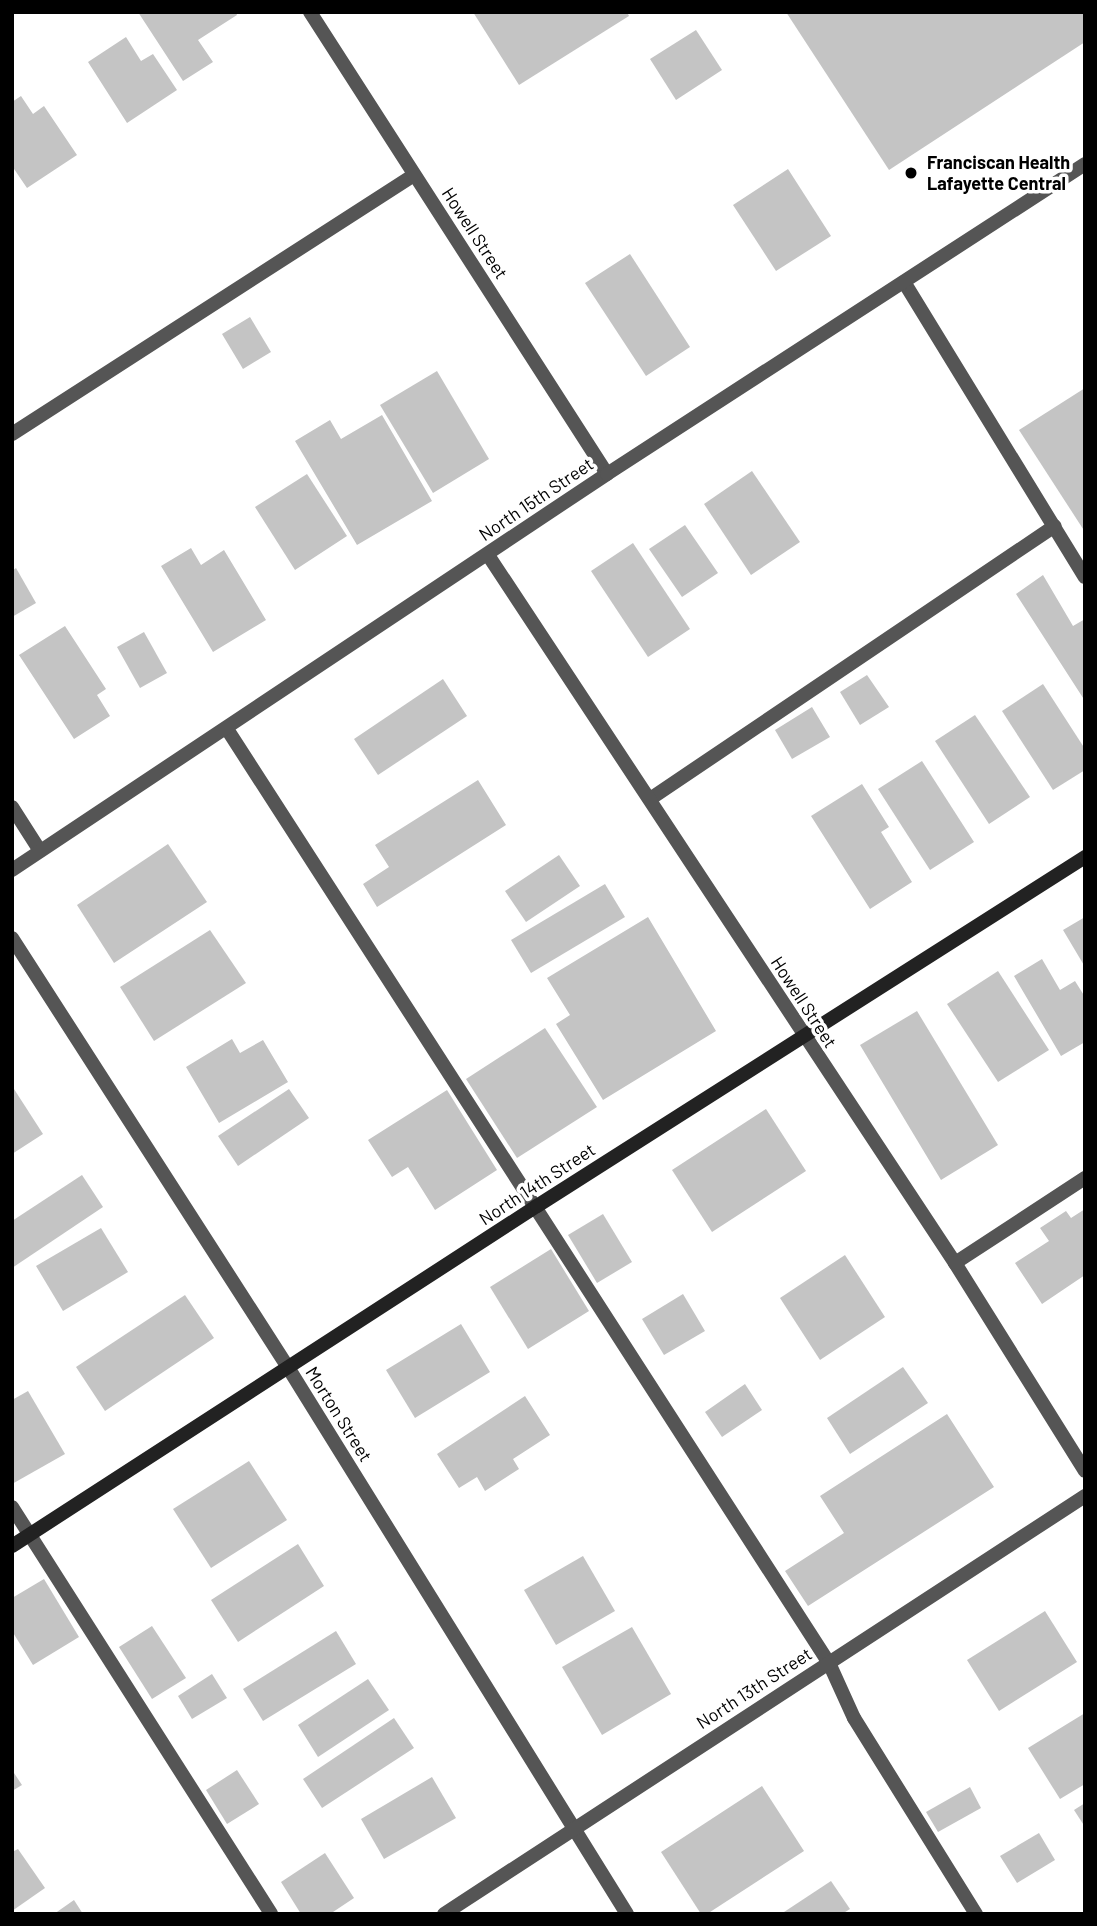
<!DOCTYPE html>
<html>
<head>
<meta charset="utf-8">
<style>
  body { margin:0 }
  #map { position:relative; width:1097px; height:1926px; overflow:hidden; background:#fff; font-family:Barlow,sans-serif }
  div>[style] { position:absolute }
  .building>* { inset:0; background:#c4c4c4 }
  .lane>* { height:14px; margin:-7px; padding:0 7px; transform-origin:7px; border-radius:7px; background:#555 }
  .street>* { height:14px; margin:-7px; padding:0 7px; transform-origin:7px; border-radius:7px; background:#555 }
  .secondary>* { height:14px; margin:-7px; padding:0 7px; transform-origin:7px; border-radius:7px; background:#222 }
  .dots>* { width:19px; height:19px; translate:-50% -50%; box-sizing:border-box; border:4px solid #fff; border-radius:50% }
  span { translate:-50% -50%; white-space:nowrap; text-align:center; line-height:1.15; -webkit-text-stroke:7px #fff; paint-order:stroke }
  .poi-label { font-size:18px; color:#000; font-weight:700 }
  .left { translate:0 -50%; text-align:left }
  .street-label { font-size:18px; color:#000 }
  .frame { position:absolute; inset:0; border:14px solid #000; pointer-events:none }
</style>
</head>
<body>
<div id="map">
  <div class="building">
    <div style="clip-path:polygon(138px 12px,236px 12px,237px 15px,198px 40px,213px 62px,183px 81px)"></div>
    <div style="clip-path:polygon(473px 12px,627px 12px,629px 16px,519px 85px)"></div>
    <div style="clip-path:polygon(786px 12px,1085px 12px,1085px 42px,889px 170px)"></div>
    <div style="clip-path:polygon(696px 30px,722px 70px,676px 100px,650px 59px)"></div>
    <div style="clip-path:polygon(126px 37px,141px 61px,153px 54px,177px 90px,127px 123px,88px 62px)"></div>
    <div style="clip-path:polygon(21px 96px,33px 114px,44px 106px,77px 155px,27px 188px,12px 166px,12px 102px)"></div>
    <div style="clip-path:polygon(788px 169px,831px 236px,776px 271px,733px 205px)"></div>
    <div style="clip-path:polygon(630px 254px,690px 347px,646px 376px,585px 283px)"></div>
    <div style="clip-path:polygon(250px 317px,271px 352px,243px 369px,222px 334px)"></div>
    <div style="clip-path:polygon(437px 371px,489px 459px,433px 493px,380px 405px)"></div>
    <div style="clip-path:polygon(1085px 388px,1085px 532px,1019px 430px)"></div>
    <div style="clip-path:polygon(382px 415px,432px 501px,357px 545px,295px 441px,330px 420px,341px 439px)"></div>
    <div style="clip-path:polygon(752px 471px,800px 542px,751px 575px,704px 504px)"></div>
    <div style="clip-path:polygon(307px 474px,347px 536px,295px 570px,255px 507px)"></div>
    <div style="clip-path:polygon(685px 525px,718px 573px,682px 597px,649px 549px)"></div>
    <div style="clip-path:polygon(633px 543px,690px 629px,648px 657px,591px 571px)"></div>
    <div style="clip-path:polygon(191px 548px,201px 565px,224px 550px,266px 620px,213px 652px,161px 566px)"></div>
    <div style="clip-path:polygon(16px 568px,36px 603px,12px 617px,12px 571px)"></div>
    <div style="clip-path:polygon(1043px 575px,1073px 626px,1085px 619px,1085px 701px,1016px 594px)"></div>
    <div style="clip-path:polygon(65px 626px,106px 689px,97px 695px,110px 716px,74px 739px,19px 655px)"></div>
    <div style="clip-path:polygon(144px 632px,167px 673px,140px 688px,117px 647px)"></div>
    <div style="clip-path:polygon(867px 675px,889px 707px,860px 725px,840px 692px)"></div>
    <div style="clip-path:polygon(443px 679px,467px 716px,378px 775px,354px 739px)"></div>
    <div style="clip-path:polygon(1043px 684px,1085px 749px,1085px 770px,1053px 790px,1002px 711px)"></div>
    <div style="clip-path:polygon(812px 707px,830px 737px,792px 759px,775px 730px)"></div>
    <div style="clip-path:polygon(975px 715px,1030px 797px,989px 824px,935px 741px)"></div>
    <div style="clip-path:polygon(922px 761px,974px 842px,930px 870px,878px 789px)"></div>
    <div style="clip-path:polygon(478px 780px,506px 825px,377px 907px,363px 884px,389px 867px,375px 845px)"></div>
    <div style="clip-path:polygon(862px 784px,889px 827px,881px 832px,912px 882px,870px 909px,811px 816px)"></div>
    <div style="clip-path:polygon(168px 844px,207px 902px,114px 963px,77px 905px)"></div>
    <div style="clip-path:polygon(559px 855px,580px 886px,526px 922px,505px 891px)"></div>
    <div style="clip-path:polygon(605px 884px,625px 917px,531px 973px,511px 940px)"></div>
    <div style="clip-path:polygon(648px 917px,716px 1031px,603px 1100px,556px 1024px,570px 1015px,547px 978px)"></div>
    <div style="clip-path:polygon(1085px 917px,1085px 967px,1063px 930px)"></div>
    <div style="clip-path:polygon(210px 930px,246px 983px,154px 1041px,120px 987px)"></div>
    <div style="clip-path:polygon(1042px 959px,1060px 990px,1075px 981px,1085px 997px,1085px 1042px,1061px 1056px,1014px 976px)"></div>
    <div style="clip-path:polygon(998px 971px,1049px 1050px,998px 1082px,947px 1004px)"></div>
    <div style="clip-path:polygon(917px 1011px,998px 1145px,941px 1180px,860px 1045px)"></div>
    <div style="clip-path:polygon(545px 1028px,597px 1107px,517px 1158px,466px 1079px)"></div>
    <div style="clip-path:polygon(232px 1039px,240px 1053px,263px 1040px,288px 1082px,219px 1123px,186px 1067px)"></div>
    <div style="clip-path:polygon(14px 1089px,43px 1134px,12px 1154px,12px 1091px)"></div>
    <div style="clip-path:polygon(289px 1089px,309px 1118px,238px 1166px,218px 1136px)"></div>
    <div style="clip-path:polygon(447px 1090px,497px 1170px,435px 1210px,408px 1167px,392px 1177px,368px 1140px)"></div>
    <div style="clip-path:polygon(766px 1109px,806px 1171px,712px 1232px,672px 1170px)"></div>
    <div style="clip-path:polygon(82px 1175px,103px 1207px,12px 1268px,12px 1221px)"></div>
    <div style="clip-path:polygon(1085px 1209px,1085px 1275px,1042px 1304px,1015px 1263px,1049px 1241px,1040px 1228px,1066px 1211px,1071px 1218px)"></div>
    <div style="clip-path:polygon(603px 1214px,632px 1262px,597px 1283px,568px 1235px)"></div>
    <div style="clip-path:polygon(101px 1228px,128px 1272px,63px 1311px,36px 1266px)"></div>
    <div style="clip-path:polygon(551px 1249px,589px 1311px,528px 1349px,490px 1287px)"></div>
    <div style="clip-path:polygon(845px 1255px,885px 1317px,820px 1360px,780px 1298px)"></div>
    <div style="clip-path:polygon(683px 1294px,705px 1331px,664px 1355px,642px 1319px)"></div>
    <div style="clip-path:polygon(185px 1295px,214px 1338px,105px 1411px,76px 1367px)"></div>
    <div style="clip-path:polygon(461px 1324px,490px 1372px,415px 1418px,386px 1370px)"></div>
    <div style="clip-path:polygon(903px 1367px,928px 1403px,850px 1454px,827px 1418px)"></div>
    <div style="clip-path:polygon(745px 1384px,762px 1410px,722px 1437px,705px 1412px)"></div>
    <div style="clip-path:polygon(28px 1391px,65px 1454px,12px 1484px,12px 1400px)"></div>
    <div style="clip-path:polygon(525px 1396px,550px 1435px,513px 1459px,519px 1469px,485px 1491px,477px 1477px,459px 1488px,437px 1454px)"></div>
    <div style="clip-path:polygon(947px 1414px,994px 1487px,808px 1606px,785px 1571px,844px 1533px,820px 1496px)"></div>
    <div style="clip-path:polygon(249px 1461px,287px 1520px,211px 1568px,173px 1509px)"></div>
    <div style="clip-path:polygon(298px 1544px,324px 1586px,238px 1642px,211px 1600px)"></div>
    <div style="clip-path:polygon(583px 1556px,615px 1611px,556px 1645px,524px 1590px)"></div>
    <div style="clip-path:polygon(44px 1579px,79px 1637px,33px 1665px,12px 1631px,12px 1598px)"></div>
    <div style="clip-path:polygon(1045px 1611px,1077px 1662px,999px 1711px,967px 1660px)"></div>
    <div style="clip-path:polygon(152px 1626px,186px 1678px,152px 1699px,119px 1647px)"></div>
    <div style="clip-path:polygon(632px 1627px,671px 1694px,602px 1735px,562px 1667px)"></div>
    <div style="clip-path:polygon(336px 1631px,356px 1664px,263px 1721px,243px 1689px)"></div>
    <div style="clip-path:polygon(212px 1674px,227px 1698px,192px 1719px,178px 1696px)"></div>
    <div style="clip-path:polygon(368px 1679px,389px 1710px,318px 1757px,298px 1725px)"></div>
    <div style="clip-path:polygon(1085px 1713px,1085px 1784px,1060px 1799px,1028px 1748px)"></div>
    <div style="clip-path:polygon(394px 1718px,414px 1748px,322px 1808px,303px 1779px)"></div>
    <div style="clip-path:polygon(12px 1770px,22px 1785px,12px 1791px)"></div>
    <div style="clip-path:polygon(237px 1770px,259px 1804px,227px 1824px,206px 1790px)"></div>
    <div style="clip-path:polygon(432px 1777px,456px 1818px,384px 1859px,361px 1819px)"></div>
    <div style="clip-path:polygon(762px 1786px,804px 1851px,707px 1914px,701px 1914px,661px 1852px)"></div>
    <div style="clip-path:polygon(970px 1787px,981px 1808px,938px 1832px,926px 1812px)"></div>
    <div style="clip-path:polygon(1085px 1803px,1085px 1827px,1074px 1810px)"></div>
    <div style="clip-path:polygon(1039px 1833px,1055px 1860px,1017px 1883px,1000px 1856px)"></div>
    <div style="clip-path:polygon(18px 1849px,45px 1888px,12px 1911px,12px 1852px)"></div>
    <div style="clip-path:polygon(325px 1853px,354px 1898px,330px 1914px,301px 1914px,281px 1882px)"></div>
    <div style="clip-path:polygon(831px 1881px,850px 1909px,842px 1914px,781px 1914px)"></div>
    <div style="clip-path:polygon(74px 1900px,83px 1914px,54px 1914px)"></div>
  </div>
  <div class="lane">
    <div style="left:904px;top:282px;width:346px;rotate:58.5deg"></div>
    <div style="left:12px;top:434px;width:478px;rotate:-32.8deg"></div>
    <div style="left:227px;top:729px;width:1111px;rotate:57.2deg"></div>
    <div style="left:829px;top:1663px;width:60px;rotate:65.6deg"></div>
    <div style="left:854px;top:1718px;width:231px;rotate:58.1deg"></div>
    <div style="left:650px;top:799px;width:488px;rotate:-34deg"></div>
    <div style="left:955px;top:1263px;width:155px;rotate:-33.2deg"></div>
    <div style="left:12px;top:1507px;width:482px;rotate:57.5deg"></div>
  </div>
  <div class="street">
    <div style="left:310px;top:12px;width:549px;rotate:57.26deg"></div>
    <div style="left:488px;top:555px;width:848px;rotate:56.59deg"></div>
    <div style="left:955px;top:1263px;width:245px;rotate:58deg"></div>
    <div style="left:12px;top:807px;width:52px;rotate:57.5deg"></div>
    <div style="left:12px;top:870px;width:715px;rotate:-33.65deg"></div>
    <div style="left:607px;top:474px;width:570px;rotate:-32.96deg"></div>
    <div style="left:12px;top:938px;width:512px;rotate:57.27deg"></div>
    <div style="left:289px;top:1369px;width:641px;rotate:58.19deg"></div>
    <div style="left:444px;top:1914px;width:765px;rotate:-33.11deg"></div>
  </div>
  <div class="secondary">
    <div style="left:12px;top:1546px;width:625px;rotate:-32.93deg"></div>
    <div style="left:537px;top:1206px;width:650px;rotate:-32.49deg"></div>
  </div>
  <div class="dots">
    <div style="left:911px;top:173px;background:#000"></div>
  </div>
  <div class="poi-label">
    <span class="left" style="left:927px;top:173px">Franciscan Health<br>Lafayette Central</span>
  </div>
  <div class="street-label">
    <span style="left:475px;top:233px;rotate:57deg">Howell Street</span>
    <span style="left:536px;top:499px;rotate:-34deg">North 15th Street</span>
    <span style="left:804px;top:1002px;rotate:57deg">Howell Street</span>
    <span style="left:537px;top:1184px;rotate:-33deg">North 14th Street</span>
    <span style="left:339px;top:1414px;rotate:58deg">Morton Street</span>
    <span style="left:754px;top:1688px;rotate:-33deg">North 13th Street</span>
  </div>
  <div class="frame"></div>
</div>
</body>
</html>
